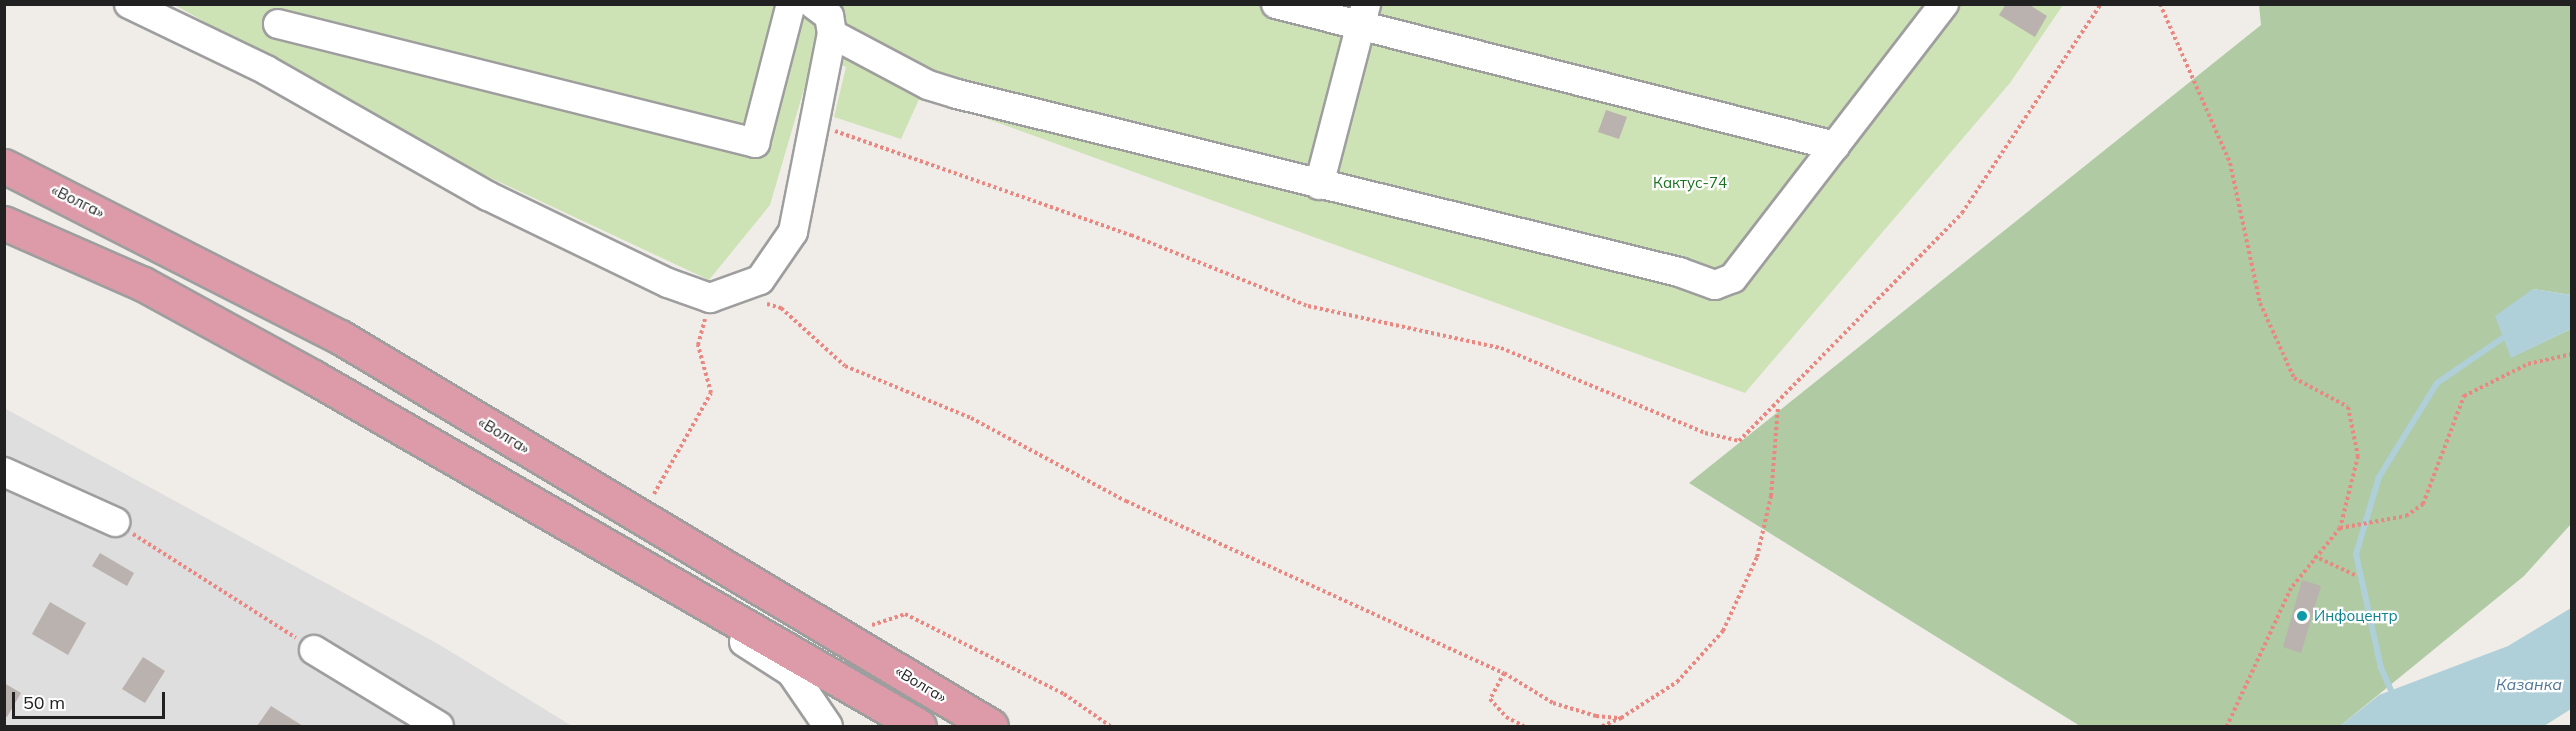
<!DOCTYPE html>
<html>
<head>
<meta charset="utf-8">
<style>
  body { margin:0 }
  #map { position:relative; width:2576px; height:731px; overflow:hidden; background:#f0ede9; font-family:Mulish,sans-serif }
  div>[style] { position:absolute }
  .residential>* { inset:0; background:#dfdede }
  .grass>* { inset:0; background:#cee3b5 }
  .forest>* { inset:0; background:#b0caa3 }
  .water>* { inset:0; background:#afd0d8 }
  .stream>* { height:6px; margin:-3px; padding:0 3px; transform-origin:3px; border-radius:3px; background:#afd0d8 }
  .building>* { inset:0; background:#b9b2ae }
  .path>* { height:4px; margin-top:-2px; transform-origin:0; background:repeating-linear-gradient(90deg,#e98781 0 3px,transparent 0 6px) }
  .roads { filter:drop-shadow(2px 0 #9e9e9e) drop-shadow(-2px 0 #9e9e9e) drop-shadow(0 2px #9e9e9e) drop-shadow(0 -2px #9e9e9e) }
  .minor>* { height:28px; margin:-14px; padding:0 14px; transform-origin:14px; border-radius:14px; background:#fff }
  .highway>* { height:33px; margin:-16.5px; padding:0 16.5px; transform-origin:16.5px; border-radius:16.5px; background:#dd9baa }
  .dots>* { width:16px; height:16px; translate:-50% -50%; box-sizing:border-box; border:3px solid #fff; border-radius:50% }
  span { translate:-50% -50%; white-space:nowrap; text-align:center; line-height:1.15; -webkit-text-stroke:4.5px #fff; paint-order:stroke }
  .park-label { font-size:15px; color:#1a731e }
  .street-label { font-size:15px; color:#212121 }
  .culture-label { font-size:15px; color:#0d838f }
  .left { translate:0 -50%; text-align:left }
  .water-label { font-size:16px; color:#517796; font-style:italic }
  .frame { position:absolute; inset:0; border:6px solid #212121; pointer-events:none }
  .scale { position:absolute; left:12px; top:692px; width:153px; height:27px; box-sizing:border-box; border:3px solid #212121; border-top:0; padding-left:8px; font-size:18px; line-height:21px; white-space:nowrap; color:#212121; -webkit-text-stroke:4px #fff; paint-order:stroke }
</style>
</head>
<body>
<div id="map">
  <div class="residential">
    <div style="clip-path:polygon(4px 408px,440px 645px,572px 726px,5px 726px)"></div>
  </div>
  <div class="grass">
    <div style="clip-path:polygon(175px 5px,2063px 5px,2010px 83px,1745px 393px,921px 95px,901px 139px,834px 117px,846px 67px,814px 55px,770px 205px,709px 280px,418px 144px)"></div>
  </div>
  <div class="forest">
    <div style="clip-path:polygon(2259px 5px,2571px 5px,2571px 295px,2533px 289px,2512px 357px,2571px 329px,2571px 524px,2524px 576px,2340px 726px,2080px 726px,1689px 483px,2261px 25px)"></div>
  </div>
  <div class="water">
    <div style="clip-path:polygon(2533px 289px,2571px 295px,2571px 329px,2511px 358px,2495px 316px)"></div>
    <div style="clip-path:polygon(2571px 608px,2571px 709px,2544px 726px,2340px 726px,2379px 695px,2508px 646px)"></div>
  </div>
  <div class="stream">
    <div style="left:2394px;top:697px;width:32px;rotate:-114deg"></div>
    <div style="left:2381px;top:668px;width:117px;rotate:-102.4deg"></div>
    <div style="left:2356px;top:554px;width:80px;rotate:-73.4deg"></div>
    <div style="left:2379px;top:477px;width:110px;rotate:-58.3deg"></div>
    <div style="left:2437px;top:383px;width:88px;rotate:-34.4deg"></div>
  </div>
  <div class="building">
    <div style="clip-path:polygon(2006px 4px,2028px 4px,2047px 16px,2035px 37px,1999px 15px)"></div>
    <div style="clip-path:polygon(1606px 110px,1627px 117px,1619px 139px,1598px 132px)"></div>
    <div style="clip-path:polygon(100px 553px,134px 573px,127px 586px,92px 566px)"></div>
    <div style="clip-path:polygon(2302px 580px,2321px 586px,2301px 653px,2283px 647px)"></div>
    <div style="clip-path:polygon(50px 602px,86px 623px,68px 655px,32px 634px)"></div>
    <div style="clip-path:polygon(143px 657px,165px 671px,145px 703px,122px 689px)"></div>
    <div style="clip-path:polygon(4px 683px,21px 693px,7px 717px,4px 715px)"></div>
    <div style="clip-path:polygon(271px 706px,303px 726px,257px 726px)"></div>
  </div>
  <div class="path">
    <div style="left:2160px;top:4px;width:174px;rotate:66.2deg"></div>
    <div style="left:2230px;top:163px;width:143px;rotate:77.9deg"></div>
    <div style="left:2260px;top:303px;width:82px;rotate:65.6deg"></div>
    <div style="left:2294px;top:378px;width:61px;rotate:28.2deg"></div>
    <div style="left:2348px;top:407px;width:50px;rotate:78.5deg"></div>
    <div style="left:2358px;top:456px;width:74px;rotate:104deg"></div>
    <div style="left:2340px;top:528px;width:77px;rotate:129.2deg"></div>
    <div style="left:2291px;top:588px;width:152px;rotate:114.9deg"></div>
    <div style="left:835px;top:131px;width:314px;rotate:19.4deg"></div>
    <div style="left:1131px;top:235px;width:191px;rotate:21.9deg"></div>
    <div style="left:1308px;top:306px;width:198px;rotate:12.3deg"></div>
    <div style="left:1501px;top:348px;width:221px;rotate:22.6deg"></div>
    <div style="left:1705px;top:433px;width:35px;rotate:13deg"></div>
    <div style="left:1739px;top:441px;width:319px;rotate:-45.6deg"></div>
    <div style="left:1962px;top:213px;width:251px;rotate:-56.4deg"></div>
    <div style="left:767px;top:304px;width:15px;rotate:16deg"></div>
    <div style="left:781px;top:308px;width:86px;rotate:42.2deg"></div>
    <div style="left:845px;top:366px;width:136px;rotate:22.4deg"></div>
    <div style="left:971px;top:418px;width:176px;rotate:28.2deg"></div>
    <div style="left:1126px;top:501px;width:415px;rotate:24.5deg"></div>
    <div style="left:1504px;top:673px;width:57px;rotate:31.5deg"></div>
    <div style="left:1553px;top:703px;width:45px;rotate:16.8deg"></div>
    <div style="left:1596px;top:716px;width:25px;rotate:5deg"></div>
    <div style="left:1621px;top:718px;width:67px;rotate:-32.7deg"></div>
    <div style="left:1677px;top:682px;width:69px;rotate:-48deg"></div>
    <div style="left:1723px;top:631px;width:81px;rotate:-65.3deg"></div>
    <div style="left:1757px;top:557px;width:63px;rotate:-77.1deg"></div>
    <div style="left:1771px;top:496px;width:89px;rotate:-85.5deg"></div>
    <div style="left:654px;top:494px;width:116px;rotate:-60.6deg"></div>
    <div style="left:711px;top:393px;width:50px;rotate:-105.2deg"></div>
    <div style="left:698px;top:345px;width:27px;rotate:-75deg"></div>
    <div style="left:2340px;top:528px;width:67px;rotate:-10.3deg"></div>
    <div style="left:2406px;top:516px;width:21px;rotate:-35deg"></div>
    <div style="left:2423px;top:504px;width:116px;rotate:-69.2deg"></div>
    <div style="left:2464px;top:396px;width:72px;rotate:-26.6deg"></div>
    <div style="left:2528px;top:364px;width:45px;rotate:-12.8deg"></div>
    <div style="left:133px;top:534px;width:193px;rotate:32.5deg"></div>
    <div style="left:2314px;top:556px;width:45px;rotate:24.9deg"></div>
    <div style="left:872px;top:625px;width:35px;rotate:-18deg"></div>
    <div style="left:905px;top:614px;width:178px;rotate:26.7deg"></div>
    <div style="left:1064px;top:694px;width:56px;rotate:34.8deg"></div>
    <div style="left:1504px;top:673px;width:30px;rotate:118deg"></div>
    <div style="left:1490px;top:699px;width:24px;rotate:48deg"></div>
    <div style="left:1506px;top:717px;width:20px;rotate:27deg"></div>
    <div style="left:1602px;top:726px;width:21px;rotate:-23deg"></div>
  </div>
  <div class="roads">
    <div class="minor">
      <div style="left:129px;top:4px;width:152px;rotate:25.7deg"></div>
      <div style="left:266px;top:70px;width:255px;rotate:29.6deg"></div>
      <div style="left:488px;top:196px;width:200px;rotate:25.8deg"></div>
      <div style="left:668px;top:283px;width:45px;rotate:19.7deg"></div>
      <div style="left:710px;top:298px;width:53px;rotate:-19.8deg"></div>
      <div style="left:760px;top:280px;width:58px;rotate:-55.5deg"></div>
      <div style="left:793px;top:232px;width:202px;rotate:-78.9deg"></div>
      <div style="left:832px;top:34px;width:18px;rotate:-99deg"></div>
      <div style="left:829px;top:16px;width:20px;rotate:-143deg"></div>
      <div style="left:1276px;top:4px;width:577px;rotate:14.25deg"></div>
      <div style="left:278px;top:24px;width:492px;rotate:14deg"></div>
      <div style="left:755px;top:143px;width:144px;rotate:-75.5deg"></div>
      <div style="left:832px;top:34px;width:109px;rotate:28deg"></div>
      <div style="left:928px;top:85px;width:30px;rotate:17deg"></div>
      <div style="left:957px;top:94px;width:744px;rotate:13.85deg"></div>
      <div style="left:1679px;top:272px;width:38px;rotate:20deg"></div>
      <div style="left:1715px;top:285px;width:19px;rotate:-21deg"></div>
      <div style="left:1733px;top:278px;width:346px;rotate:-52.4deg"></div>
      <div style="left:1319px;top:185px;width:187px;rotate:-75.4deg"></div>
      <div style="left:4px;top:472px;width:122px;rotate:24.2deg"></div>
      <div style="left:744px;top:642px;width:56px;rotate:32.6deg"></div>
      <div style="left:791px;top:672px;width:65px;rotate:55.6deg"></div>
      <div style="left:314px;top:650px;width:146px;rotate:31.3deg"></div>
    </div>
    <div class="highway">
      <div style="left:4px;top:166px;width:377px;rotate:27deg"></div>
      <div style="left:340px;top:337px;width:758px;rotate:30.86deg"></div>
      <div style="left:4px;top:223px;width:152px;rotate:23.7deg"></div>
      <div style="left:143px;top:284px;width:194px;rotate:28.7deg"></div>
      <div style="left:313px;top:377px;width:699px;rotate:29.94deg"></div>
    </div>
  </div>
  <div class="dots">
    <div style="left:2302px;top:616px;background:#0f9aa8"></div>
  </div>
  <div class="park-label">
    <span style="left:1690px;top:183px">Кактус-74</span>
  </div>
  <div class="street-label">
    <span style="left:78px;top:201px;rotate:26deg">«Волга»</span>
    <span style="left:504px;top:435px;rotate:31deg">«Волга»</span>
    <span style="left:921px;top:684px;rotate:31deg">«Волга»</span>
  </div>
  <div class="culture-label">
    <span class="left" style="left:2314px;top:616px">Инфоцентр</span>
  </div>
  <div class="water-label">
    <span style="left:2529px;top:684px">Казанка</span>
  </div>
  <div class="frame"></div>
  <div class="scale">50 m</div>
</div>
</body>
</html>
